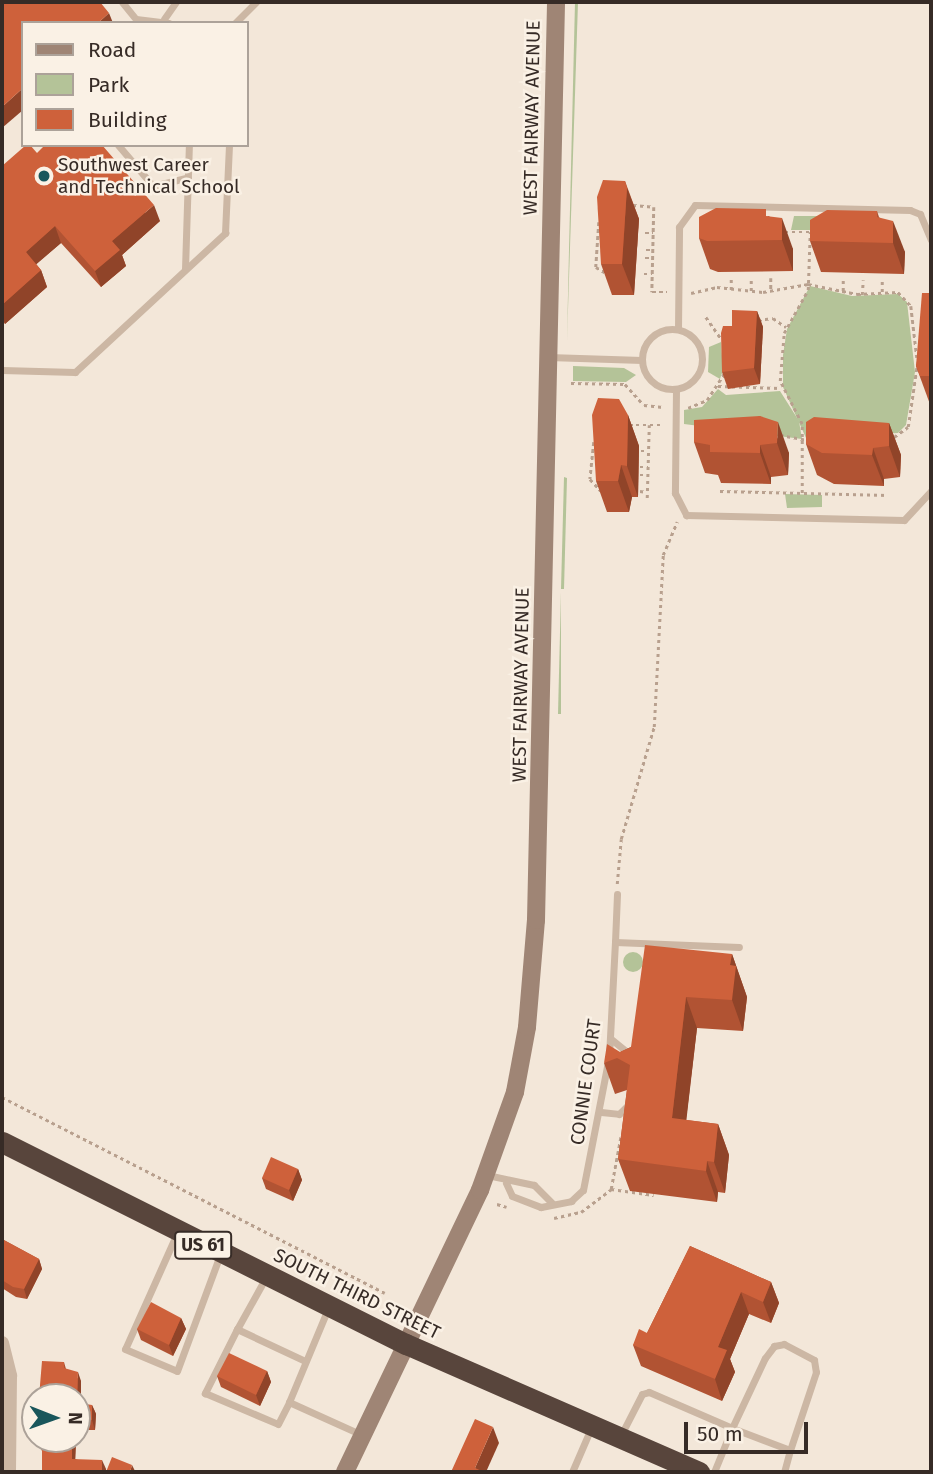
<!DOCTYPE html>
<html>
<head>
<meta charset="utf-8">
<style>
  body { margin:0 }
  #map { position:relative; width:933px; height:1474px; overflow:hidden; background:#f3e7d9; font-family:"Fira Sans",sans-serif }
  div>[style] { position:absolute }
  .green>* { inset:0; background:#b4c398 }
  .round { border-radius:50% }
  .path>* { height:2.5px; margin-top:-1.25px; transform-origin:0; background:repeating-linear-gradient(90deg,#b8a08e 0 3.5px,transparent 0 7px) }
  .lane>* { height:7px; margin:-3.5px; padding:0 3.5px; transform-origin:3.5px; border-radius:3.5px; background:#ccb7a4 }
  .lane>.ring { margin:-3.5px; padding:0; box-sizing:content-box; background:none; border:7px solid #ccb7a4; border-radius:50% }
  .street>* { height:14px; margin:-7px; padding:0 7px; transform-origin:7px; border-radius:7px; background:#ccb7a4 }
  .secondary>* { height:18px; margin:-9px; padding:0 9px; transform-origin:9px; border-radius:9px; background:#9f8575 }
  .highway>* { height:21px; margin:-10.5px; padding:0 10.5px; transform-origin:10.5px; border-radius:10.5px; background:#58453c }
  .wall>* { inset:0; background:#b15333 }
  .shaded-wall>* { inset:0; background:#904429 }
  .building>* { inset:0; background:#ce613b }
  .dots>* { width:19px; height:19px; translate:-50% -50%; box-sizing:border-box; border:4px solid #faf1e5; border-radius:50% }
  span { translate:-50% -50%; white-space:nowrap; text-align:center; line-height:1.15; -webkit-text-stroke:5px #faf1e5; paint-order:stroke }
  .shield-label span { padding:2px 5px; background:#faf1e5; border:2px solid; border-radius:5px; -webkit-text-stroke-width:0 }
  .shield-label { font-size:18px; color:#362b26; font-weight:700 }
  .street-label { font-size:19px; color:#362b26 }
  .poi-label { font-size:19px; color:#362b26 }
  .left { translate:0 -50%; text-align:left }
  .frame { position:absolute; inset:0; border:4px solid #362b26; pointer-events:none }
  .legend { position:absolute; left:21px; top:21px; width:228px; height:126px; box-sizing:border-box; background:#faf1e5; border:2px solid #aca299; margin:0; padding:9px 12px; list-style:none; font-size:21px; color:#362b26 }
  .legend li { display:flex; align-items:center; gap:14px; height:35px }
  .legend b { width:35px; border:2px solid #aca299 }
  .north { position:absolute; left:21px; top:1383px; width:70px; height:70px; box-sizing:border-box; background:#faf1e5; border:2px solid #aca299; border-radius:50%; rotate:91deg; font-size:19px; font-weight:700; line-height:28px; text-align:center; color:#362b26 }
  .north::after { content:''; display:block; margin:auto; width:24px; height:32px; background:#19565b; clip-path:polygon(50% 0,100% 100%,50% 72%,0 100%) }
  .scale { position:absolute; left:684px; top:1422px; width:124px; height:32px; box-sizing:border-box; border:4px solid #362b26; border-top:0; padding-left:9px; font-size:21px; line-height:24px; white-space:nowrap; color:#362b26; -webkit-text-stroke:5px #faf1e5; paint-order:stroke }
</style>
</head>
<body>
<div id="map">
  <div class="green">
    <div style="clip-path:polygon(575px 2px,578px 2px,567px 340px,569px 250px)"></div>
    <div style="clip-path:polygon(794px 216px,826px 216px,828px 230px,791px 230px)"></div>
    <div style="clip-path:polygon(810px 286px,852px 296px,898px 294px,907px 302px,915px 372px,906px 425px,898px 433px,806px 438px,783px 387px,783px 355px,787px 329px)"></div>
    <div style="clip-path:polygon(721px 342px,723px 370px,720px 379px,708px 372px,709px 347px)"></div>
    <div style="clip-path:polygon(573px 366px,624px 368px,636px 375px,626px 382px,573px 381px)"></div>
    <div style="clip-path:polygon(718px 389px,726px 395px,780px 391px,799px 421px,802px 439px,684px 424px,684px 410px,702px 407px)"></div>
    <div style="clip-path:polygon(564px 477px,567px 478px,564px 589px,561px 589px)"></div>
    <div style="clip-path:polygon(785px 494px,822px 495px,822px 507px,787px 508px)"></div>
    <div style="clip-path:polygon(561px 592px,561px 714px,558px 714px)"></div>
    <div class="round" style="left:623px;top:952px;width:20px;height:20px"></div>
  </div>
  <div class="path">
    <div style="left:633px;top:205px;width:21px;rotate:5deg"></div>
    <div style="left:654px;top:207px;width:85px;rotate:91.3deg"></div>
    <div style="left:652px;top:292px;width:15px"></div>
    <div style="left:599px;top:222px;width:45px;rotate:93.8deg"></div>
    <div style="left:596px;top:267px;width:12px;rotate:31deg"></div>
    <div style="left:785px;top:232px;width:25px"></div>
    <div style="left:645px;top:233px;width:8px"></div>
    <div style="left:646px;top:250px;width:7px"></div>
    <div style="left:645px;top:258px;width:8px"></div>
    <div style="left:644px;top:274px;width:8px"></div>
    <div style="left:771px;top:278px;width:13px;rotate:90deg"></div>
    <div style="left:731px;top:290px;width:13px;rotate:-90deg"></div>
    <div style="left:751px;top:291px;width:14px;rotate:-90deg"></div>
    <div style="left:843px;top:291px;width:11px;rotate:-90deg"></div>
    <div style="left:882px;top:292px;width:11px;rotate:-90deg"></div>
    <div style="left:691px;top:293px;width:27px;rotate:-13deg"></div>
    <div style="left:717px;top:287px;width:46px;rotate:6.2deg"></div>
    <div style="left:763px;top:292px;width:46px;rotate:-10.1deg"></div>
    <div style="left:808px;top:284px;width:50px;rotate:11.5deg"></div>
    <div style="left:857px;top:294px;width:41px;rotate:-2.8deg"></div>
    <div style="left:898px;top:292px;width:19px;rotate:47deg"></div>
    <div style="left:911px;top:306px;width:52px;rotate:83.4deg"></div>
    <div style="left:862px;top:295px;width:15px;rotate:-86deg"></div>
    <div style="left:706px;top:317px;width:28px;rotate:55deg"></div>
    <div style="left:758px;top:320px;width:15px;rotate:-8deg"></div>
    <div style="left:773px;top:318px;width:16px;rotate:35deg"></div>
    <div style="left:571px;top:383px;width:54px;rotate:1.1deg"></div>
    <div style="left:625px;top:384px;width:28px;rotate:48deg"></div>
    <div style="left:644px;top:405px;width:19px;rotate:6deg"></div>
    <div style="left:718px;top:386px;width:63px;rotate:1.8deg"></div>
    <div style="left:688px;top:408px;width:21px;rotate:-23deg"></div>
    <div style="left:707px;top:400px;width:31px;rotate:-57deg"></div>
    <div style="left:629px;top:425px;width:35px"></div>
    <div style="left:780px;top:435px;width:28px;rotate:10deg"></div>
    <div style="left:894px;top:437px;width:17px;rotate:-36deg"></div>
    <div style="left:908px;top:427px;width:63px;rotate:-81.7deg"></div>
    <div style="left:594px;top:442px;width:37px;rotate:96deg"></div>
    <div style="left:590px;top:479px;width:16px;rotate:47deg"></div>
    <div style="left:641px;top:451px;width:7px"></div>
    <div style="left:640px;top:467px;width:8px"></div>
    <div style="left:640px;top:475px;width:8px"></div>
    <div style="left:640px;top:491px;width:7px;rotate:8deg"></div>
    <div style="left:720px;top:491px;width:168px;rotate:1.4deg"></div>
    <div style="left:802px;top:493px;width:69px;rotate:-90deg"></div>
    <div style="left:802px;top:424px;width:48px;rotate:-117.1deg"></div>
    <div style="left:780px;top:381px;width:48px;rotate:-85.2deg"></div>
    <div style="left:784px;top:333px;width:49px;rotate:-60.8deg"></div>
    <div style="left:808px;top:290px;width:58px;rotate:-88deg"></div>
    <div style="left:647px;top:498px;width:73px;rotate:-88.4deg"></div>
    <div style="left:617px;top:884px;width:45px;rotate:-84.9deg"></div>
    <div style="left:621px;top:839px;width:117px;rotate:-73.6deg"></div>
    <div style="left:654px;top:727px;width:172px;rotate:-87deg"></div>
    <div style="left:663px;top:555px;width:36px;rotate:-67deg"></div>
    <div style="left:2px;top:1097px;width:430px;rotate:27.1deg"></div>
    <div style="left:611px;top:1189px;width:55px;rotate:-79.5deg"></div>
    <div style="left:497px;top:1204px;width:10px;rotate:17deg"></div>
    <div style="left:554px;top:1218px;width:28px;rotate:-13deg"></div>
    <div style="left:581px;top:1212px;width:38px;rotate:-37deg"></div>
    <div style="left:611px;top:1189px;width:43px;rotate:7.9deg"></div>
  </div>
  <div class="lane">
    <div style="left:122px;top:2px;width:22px;rotate:51deg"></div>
    <div style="left:136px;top:19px;width:33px;rotate:7deg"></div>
    <div style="left:164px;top:19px;width:21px;rotate:-55deg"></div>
    <div style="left:235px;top:23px;width:30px;rotate:-45deg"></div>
    <div style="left:118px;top:145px;width:54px;rotate:49.5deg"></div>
    <div style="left:153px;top:186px;width:36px;rotate:-14deg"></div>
    <div style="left:185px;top:269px;width:124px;rotate:-88.2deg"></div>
    <div class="ring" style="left:642px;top:329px;width:53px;height:53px"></div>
    <div style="left:678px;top:329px;width:102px;rotate:-89.4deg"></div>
    <div style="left:679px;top:227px;width:27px;rotate:-54deg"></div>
    <div style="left:695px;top:205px;width:215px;rotate:1.3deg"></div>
    <div style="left:910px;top:210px;width:11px;rotate:22deg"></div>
    <div style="left:920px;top:214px;width:28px;rotate:67deg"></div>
    <div style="left:548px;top:357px;width:94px;rotate:1.8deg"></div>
    <div style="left:2px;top:370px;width:73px;rotate:1.6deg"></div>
    <div style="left:75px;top:372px;width:205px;rotate:-42.8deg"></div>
    <div style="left:225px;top:233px;width:88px;rotate:-87.4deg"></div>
    <div style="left:676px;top:390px;width:103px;rotate:90.6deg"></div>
    <div style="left:675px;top:493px;width:25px;rotate:63deg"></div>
    <div style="left:686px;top:515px;width:218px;rotate:1.3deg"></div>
    <div style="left:904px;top:520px;width:40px;rotate:-47deg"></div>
    <div style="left:615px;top:942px;width:48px;rotate:-87.6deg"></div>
    <div style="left:611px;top:1039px;width:28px;rotate:39deg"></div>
    <div style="left:601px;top:1112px;width:18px;rotate:6deg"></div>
    <div style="left:619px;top:1114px;width:11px;rotate:-45deg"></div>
    <div style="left:487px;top:1175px;width:48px;rotate:12deg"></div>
    <div style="left:534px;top:1185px;width:25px;rotate:45deg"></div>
    <div style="left:506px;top:1183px;width:14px;rotate:65deg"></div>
    <div style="left:512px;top:1196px;width:31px;rotate:21deg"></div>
    <div style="left:541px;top:1207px;width:31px;rotate:-11deg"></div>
    <div style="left:571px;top:1201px;width:16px;rotate:-43deg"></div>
    <div style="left:583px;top:1190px;width:136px;rotate:-79deg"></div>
    <div style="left:609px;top:1056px;width:114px;rotate:-87deg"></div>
    <div style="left:615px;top:942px;width:124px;rotate:2.3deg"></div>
    <div style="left:177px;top:1233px;width:127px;rotate:114.1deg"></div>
    <div style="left:125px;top:1349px;width:56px;rotate:22.9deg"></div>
    <div style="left:177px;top:1371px;width:124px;rotate:-69.7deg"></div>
    <div style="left:266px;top:1277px;width:60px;rotate:119.1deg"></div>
    <div style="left:237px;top:1329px;width:75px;rotate:25.2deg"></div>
    <div style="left:329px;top:1306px;width:104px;rotate:112.6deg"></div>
    <div style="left:289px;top:1402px;width:80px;rotate:24.3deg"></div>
    <div style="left:237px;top:1329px;width:72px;rotate:116.6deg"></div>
    <div style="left:205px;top:1393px;width:79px;rotate:23deg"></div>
    <div style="left:278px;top:1424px;width:25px;rotate:-63deg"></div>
    <div style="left:621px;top:1435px;width:46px;rotate:-62.9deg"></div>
    <div style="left:642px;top:1394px;width:7px;rotate:-16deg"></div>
    <div style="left:649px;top:1392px;width:90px;rotate:23.4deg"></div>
    <div style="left:732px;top:1428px;width:77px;rotate:-64.8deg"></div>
    <div style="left:765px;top:1358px;width:15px;rotate:-53deg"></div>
    <div style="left:774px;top:1346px;width:10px;rotate:-11deg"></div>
    <div style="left:784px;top:1344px;width:34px;rotate:28deg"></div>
    <div style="left:814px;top:1360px;width:12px;rotate:81deg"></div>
    <div style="left:816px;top:1372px;width:82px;rotate:108.4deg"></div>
    <div style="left:572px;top:1472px;width:48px;rotate:-66.6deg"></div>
    <div style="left:714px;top:1472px;width:48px;rotate:-67.8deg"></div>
    <div style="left:732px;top:1428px;width:62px;rotate:20.8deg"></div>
    <div style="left:790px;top:1450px;width:23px;rotate:105deg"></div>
  </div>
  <div class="street">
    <div style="left:2px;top:1343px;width:34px;rotate:76deg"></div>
    <div style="left:10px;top:1376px;width:96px;rotate:90.6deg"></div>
  </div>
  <div class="secondary">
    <div style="left:345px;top:1472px;width:313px;rotate:-64.4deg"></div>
    <div style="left:480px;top:1190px;width:104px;rotate:-70.3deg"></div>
    <div style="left:515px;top:1092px;width:66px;rotate:-79.5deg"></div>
    <div style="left:527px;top:1027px;width:107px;rotate:-85.2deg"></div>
    <div style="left:536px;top:920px;width:918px;rotate:-88.75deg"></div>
  </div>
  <div class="highway">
    <div style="left:2px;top:1142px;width:452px;rotate:26.6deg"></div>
    <div style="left:406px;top:1344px;width:320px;rotate:23.6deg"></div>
  </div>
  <div class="wall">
    <div style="clip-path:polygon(37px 153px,160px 221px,122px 255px,126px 266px,101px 287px,61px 243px,36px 264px,41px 270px,47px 287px,5px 324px,2px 320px,2px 166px)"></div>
    <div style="clip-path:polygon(625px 181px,639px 219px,634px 295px,612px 295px,601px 264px)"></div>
    <div style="clip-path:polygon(877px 211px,879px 217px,905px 252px,904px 274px,821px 272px,810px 241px)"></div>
    <div style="clip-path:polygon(769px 216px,793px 249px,793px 271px,718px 272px,710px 269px,699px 238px)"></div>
    <div style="clip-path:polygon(931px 293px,931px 407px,916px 366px)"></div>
    <div style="clip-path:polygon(757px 311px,763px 327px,760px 384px,728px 389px,722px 372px,732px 326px)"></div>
    <div style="clip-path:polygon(628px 415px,639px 446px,638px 497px,632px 497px,629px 512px,607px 512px,596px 481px)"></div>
    <div style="clip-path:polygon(760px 416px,789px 453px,788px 475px,771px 477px,771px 484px,721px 483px,718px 475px,705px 473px,694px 442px)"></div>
    <div style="clip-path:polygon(889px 423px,901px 455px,900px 477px,884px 479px,884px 486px,834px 484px,817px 475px,806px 444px)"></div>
    <div style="clip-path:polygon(732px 954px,747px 997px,743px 1031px,697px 1028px,686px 1120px,718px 1124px,729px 1155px,725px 1193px,718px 1192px,717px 1202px,630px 1191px,618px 1159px,627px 1090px,615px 1094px,604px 1063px,620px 1052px,631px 1047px)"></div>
    <div style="clip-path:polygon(298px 1169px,302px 1180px,293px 1201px,266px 1189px,262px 1178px)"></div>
    <div style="clip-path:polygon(2px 1239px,39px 1259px,42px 1269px,27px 1299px,16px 1297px,2px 1288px)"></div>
    <div style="clip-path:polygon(690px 1246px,771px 1282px,779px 1303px,771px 1323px,749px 1314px,730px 1359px,735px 1372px,722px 1401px,641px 1366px,633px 1345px,647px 1333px)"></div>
    <div style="clip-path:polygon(181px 1318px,186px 1329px,173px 1356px,141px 1340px,137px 1329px)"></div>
    <div style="clip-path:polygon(64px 1362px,66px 1369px,81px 1381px,81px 1404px,92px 1405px,96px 1414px,95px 1430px,77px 1430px,77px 1397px,39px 1397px)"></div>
    <div style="clip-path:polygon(267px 1371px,271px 1382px,260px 1406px,221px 1387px,217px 1376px)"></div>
    <div style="clip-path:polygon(36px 1439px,76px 1439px,75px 1459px,106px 1469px,106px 1472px,42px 1472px,42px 1451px)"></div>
  </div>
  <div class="shaded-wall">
    <div style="clip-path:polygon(109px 13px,113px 23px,98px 23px)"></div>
    <div style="clip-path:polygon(23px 88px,23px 110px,2px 128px,2px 107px)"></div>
    <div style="clip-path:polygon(627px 188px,639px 219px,634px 295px,622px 264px)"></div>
    <div style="clip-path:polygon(154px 205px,160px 221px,122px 255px,126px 266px,101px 287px,95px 271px,112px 241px)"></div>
    <div style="clip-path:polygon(782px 218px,793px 249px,793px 271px,782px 240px)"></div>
    <div style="clip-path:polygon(893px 221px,905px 252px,904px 274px,893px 243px)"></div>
    <div style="clip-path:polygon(55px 226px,61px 243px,32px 268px,26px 252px)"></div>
    <div style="clip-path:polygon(41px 270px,47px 287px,5px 324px,2px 315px,2px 305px)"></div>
    <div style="clip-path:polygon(757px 311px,763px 327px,760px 384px,754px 368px)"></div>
    <div style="clip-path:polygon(628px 415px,639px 446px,638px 497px,627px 466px)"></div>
    <div style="clip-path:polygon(778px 422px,789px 453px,788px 475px,777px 443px)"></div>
    <div style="clip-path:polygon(889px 423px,901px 455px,900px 477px,889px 446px)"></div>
    <div style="clip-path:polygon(760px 445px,771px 477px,771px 484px,760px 453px)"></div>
    <div style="clip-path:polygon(873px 448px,884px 479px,884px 486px,872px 455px)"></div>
    <div style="clip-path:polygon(621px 465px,632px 497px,629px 512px,618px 481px)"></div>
    <div style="clip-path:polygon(732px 954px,747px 997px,743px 1031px,732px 1000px,730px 965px)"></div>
    <div style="clip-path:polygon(686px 997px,697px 1028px,683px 1149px,672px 1118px)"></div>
    <div style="clip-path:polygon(718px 1124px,729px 1155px,725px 1193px,714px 1162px)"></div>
    <div style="clip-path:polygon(707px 1161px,718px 1192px,717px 1202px,706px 1171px)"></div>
    <div style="clip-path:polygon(298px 1169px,302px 1180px,293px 1201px,289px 1190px)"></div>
    <div style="clip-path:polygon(39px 1259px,42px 1269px,27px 1299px,24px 1289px)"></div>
    <div style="clip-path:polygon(771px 1282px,779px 1303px,771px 1323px,763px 1302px)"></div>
    <div style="clip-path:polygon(741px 1292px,749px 1314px,730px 1359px,735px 1372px,722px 1401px,715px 1379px,718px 1347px)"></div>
    <div style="clip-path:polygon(181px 1318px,186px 1329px,173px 1356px,169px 1345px)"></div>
    <div style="clip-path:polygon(267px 1371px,271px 1382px,260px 1406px,256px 1395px)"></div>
    <div style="clip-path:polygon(78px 1372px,81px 1381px,81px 1414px,77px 1404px)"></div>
    <div style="clip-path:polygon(92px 1405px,96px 1414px,95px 1430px,92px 1420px)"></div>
    <div style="clip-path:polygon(493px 1427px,499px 1443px,486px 1472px,477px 1472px,475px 1468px)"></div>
    <div style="clip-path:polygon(72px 1439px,76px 1439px,75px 1469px,72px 1459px)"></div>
    <div style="clip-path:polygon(102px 1460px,106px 1469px,106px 1472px,103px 1472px,102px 1471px)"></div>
    <div style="clip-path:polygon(132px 1465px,135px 1471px,134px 1472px,130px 1472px)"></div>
  </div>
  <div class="building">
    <div style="clip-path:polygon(2px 2px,100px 2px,109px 13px,98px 23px,23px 23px,23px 88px,2px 107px)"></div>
    <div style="clip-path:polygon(26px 145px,30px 145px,37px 153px,45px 145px,102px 145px,154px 205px,112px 241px,120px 250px,95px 271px,55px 226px,26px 252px,41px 270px,2px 305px,2px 166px)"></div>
    <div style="clip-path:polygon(603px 180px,625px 181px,627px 188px,622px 264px,601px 264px,597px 197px)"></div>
    <div style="clip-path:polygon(716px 208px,766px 209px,766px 216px,782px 218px,782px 240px,707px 241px,699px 238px,699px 217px)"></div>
    <div style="clip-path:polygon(827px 210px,877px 211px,877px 217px,893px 221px,893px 243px,810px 241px,810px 220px)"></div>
    <div style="clip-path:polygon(922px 293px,931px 293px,931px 376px,920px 376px,916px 366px)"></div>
    <div style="clip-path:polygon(732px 310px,757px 311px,754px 368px,722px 372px,721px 333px,723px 326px,732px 326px)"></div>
    <div style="clip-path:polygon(598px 398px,619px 399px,628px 415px,627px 466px,621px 465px,618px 481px,596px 481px,592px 415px)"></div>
    <div style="clip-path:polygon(760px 416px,778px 422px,777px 443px,760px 445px,760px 453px,710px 452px,710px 445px,694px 442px,694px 420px)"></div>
    <div style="clip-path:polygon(814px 417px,889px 423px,889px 446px,873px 448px,872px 455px,822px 453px,806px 444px,806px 422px)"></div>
    <div style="clip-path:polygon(645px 945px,732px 954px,730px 965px,736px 966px,732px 1000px,686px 997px,672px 1118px,718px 1124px,714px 1162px,707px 1161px,706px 1171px,618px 1159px,630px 1065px,617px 1058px,604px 1063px,607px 1044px,620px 1052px,631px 1047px)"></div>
    <div style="clip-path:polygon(271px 1157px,298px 1169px,289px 1190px,262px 1178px)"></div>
    <div style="clip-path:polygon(2px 1239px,39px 1259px,24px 1289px,13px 1287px,2px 1280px)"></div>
    <div style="clip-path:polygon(690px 1246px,771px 1282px,763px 1302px,741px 1292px,718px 1347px,727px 1350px,715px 1379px,633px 1345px,639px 1329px,647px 1333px)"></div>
    <div style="clip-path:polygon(151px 1302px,181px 1318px,169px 1345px,137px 1329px)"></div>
    <div style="clip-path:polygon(229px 1353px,267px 1371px,256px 1395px,217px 1376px)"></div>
    <div style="clip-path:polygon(42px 1361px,64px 1362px,64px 1368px,78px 1372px,77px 1404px,92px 1405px,92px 1420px,77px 1420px,77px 1397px,39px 1397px)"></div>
    <div style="clip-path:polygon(475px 1419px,493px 1427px,475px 1468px,484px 1472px,451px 1472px)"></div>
    <div style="clip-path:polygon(37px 1439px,72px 1439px,72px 1459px,102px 1460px,102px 1471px,42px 1472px,42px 1447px)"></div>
    <div style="clip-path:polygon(112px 1457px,132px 1465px,130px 1472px,106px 1472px)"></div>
  </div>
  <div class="dots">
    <div style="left:44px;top:176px;background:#19565b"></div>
  </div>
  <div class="shield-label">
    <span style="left:203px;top:1245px">US 61</span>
  </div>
  <div class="street-label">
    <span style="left:532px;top:118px;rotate:-89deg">WEST FAIRWAY AVENUE</span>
    <span style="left:521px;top:685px;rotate:-89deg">WEST FAIRWAY AVENUE</span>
    <span style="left:586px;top:1082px;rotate:-82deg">CONNIE COURT</span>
    <span style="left:357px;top:1294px;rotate:26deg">SOUTH THIRD STREET</span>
  </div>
  <div class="poi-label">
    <span class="left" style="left:58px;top:176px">Southwest Career<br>and Technical School</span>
  </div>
  <div class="frame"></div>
  <ul class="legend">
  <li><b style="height:9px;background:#9f8575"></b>Road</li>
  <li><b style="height:19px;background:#b4c398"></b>Park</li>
  <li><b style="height:19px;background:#ce613b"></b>Building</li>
  </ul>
  <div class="north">N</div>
  <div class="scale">50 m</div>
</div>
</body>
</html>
